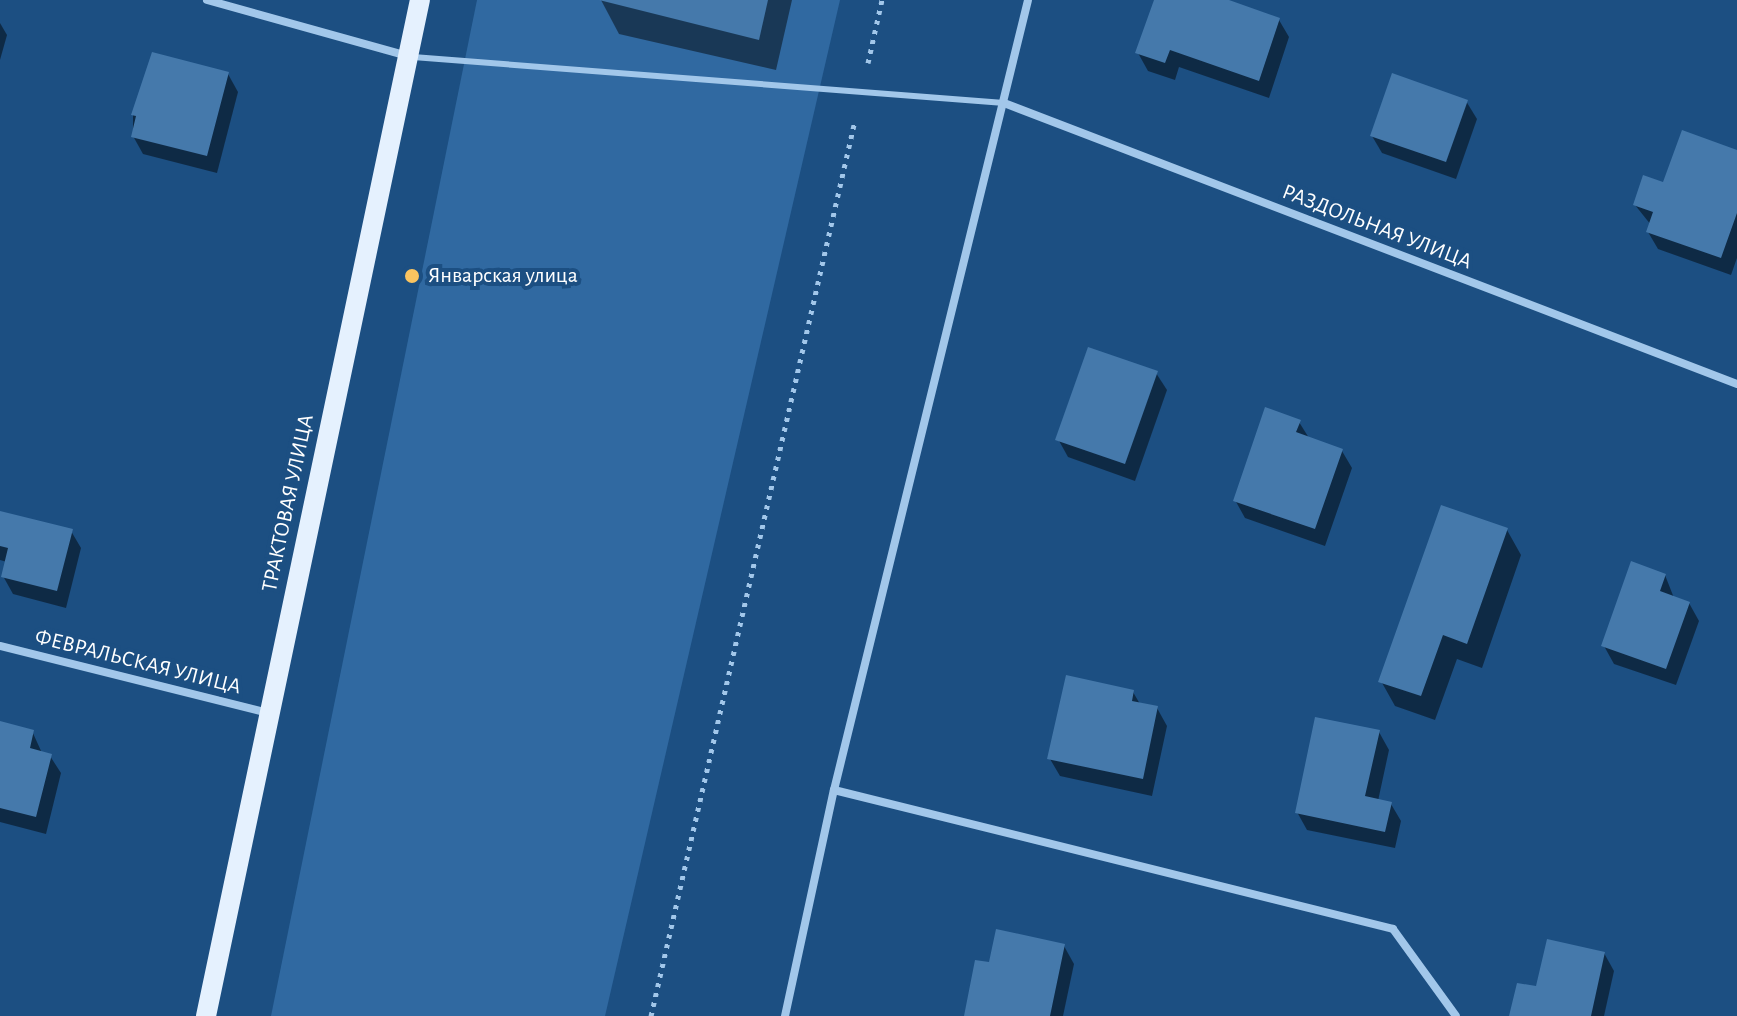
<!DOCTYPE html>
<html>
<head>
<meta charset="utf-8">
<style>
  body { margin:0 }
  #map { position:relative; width:1737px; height:1016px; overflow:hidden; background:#1c4f82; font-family:"Alegreya Sans",sans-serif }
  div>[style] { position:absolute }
  .green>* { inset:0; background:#3069a1 }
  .shadow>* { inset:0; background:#0007 }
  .building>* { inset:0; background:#4579ab }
  .path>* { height:5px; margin-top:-2.5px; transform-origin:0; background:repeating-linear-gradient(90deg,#a2c7ea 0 4px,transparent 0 10px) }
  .service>* { height:6px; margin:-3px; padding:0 3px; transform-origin:3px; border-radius:3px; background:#a2c7ea }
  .minor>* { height:8px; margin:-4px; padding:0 4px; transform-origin:4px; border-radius:4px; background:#a2c7ea }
  .primary>* { height:20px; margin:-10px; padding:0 10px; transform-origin:10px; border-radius:10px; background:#e5f1fe }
  .dots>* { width:22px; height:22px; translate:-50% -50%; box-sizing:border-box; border:4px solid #1c4f82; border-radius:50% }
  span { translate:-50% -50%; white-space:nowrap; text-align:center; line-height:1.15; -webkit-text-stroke:8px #1c4f82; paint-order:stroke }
  .street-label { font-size:22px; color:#fff }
  .poi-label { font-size:22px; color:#fff }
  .left { translate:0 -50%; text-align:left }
</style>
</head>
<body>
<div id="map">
  <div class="green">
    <div style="clip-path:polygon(477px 0,840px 0,605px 1016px,271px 1016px)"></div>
  </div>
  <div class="shadow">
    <div style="clip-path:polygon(601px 0,792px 0,776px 70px,619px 34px)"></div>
    <div style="clip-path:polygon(1156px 0,1223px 0,1279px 20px,1289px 37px,1269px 98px,1179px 67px,1175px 80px,1148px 71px,1138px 53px)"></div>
    <div style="clip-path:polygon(0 23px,7px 35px,0 60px)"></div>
    <div style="clip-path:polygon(228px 74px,238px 92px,217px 173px,143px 154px,133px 136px,133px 115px)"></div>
    <div style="clip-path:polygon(1466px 101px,1477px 119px,1456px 179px,1382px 153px,1372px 136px)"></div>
    <div style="clip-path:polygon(1737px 152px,1737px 258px,1731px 275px,1658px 249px,1648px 232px,1651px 225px,1635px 205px,1664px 185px)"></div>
    <div style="clip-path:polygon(1156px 373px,1167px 390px,1135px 481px,1068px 457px,1058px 439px)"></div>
    <div style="clip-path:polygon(1299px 422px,1309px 438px,1342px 451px,1352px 468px,1325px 546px,1245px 518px,1235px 500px)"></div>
    <div style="clip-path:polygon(0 513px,71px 531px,81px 548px,66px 608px,13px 594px,3px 576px,7px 562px,0 560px)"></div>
    <div style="clip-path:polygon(1507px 530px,1521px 555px,1482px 668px,1457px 659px,1435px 720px,1395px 706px,1381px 681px)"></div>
    <div style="clip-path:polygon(1665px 575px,1674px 598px,1689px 603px,1699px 621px,1676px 685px,1614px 664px,1604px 646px)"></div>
    <div style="clip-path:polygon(1133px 692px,1140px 704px,1157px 708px,1167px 726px,1152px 796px,1060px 776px,1050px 759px)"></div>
    <div style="clip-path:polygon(0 723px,32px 731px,42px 753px,50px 756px,61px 773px,46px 834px,0 822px)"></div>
    <div style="clip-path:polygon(1379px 732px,1389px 750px,1378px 801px,1391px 804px,1401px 821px,1395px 848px,1307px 830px,1297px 812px)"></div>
    <div style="clip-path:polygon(1064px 946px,1074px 964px,1063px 1016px,966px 1016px,991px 965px)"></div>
    <div style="clip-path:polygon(1604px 953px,1614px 971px,1604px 1016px,1511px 1016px,1537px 989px)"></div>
  </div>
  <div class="building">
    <div style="clip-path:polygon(599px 0,768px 0,759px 40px)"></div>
    <div style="clip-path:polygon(1154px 0,1229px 0,1280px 18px,1259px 81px,1170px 50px,1165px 63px,1135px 53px)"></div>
    <div style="clip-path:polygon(152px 52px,229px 72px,207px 156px,131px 137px,136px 116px,131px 115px)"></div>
    <div style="clip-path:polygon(1392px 73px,1468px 100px,1446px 162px,1370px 136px)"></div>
    <div style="clip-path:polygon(1682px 130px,1737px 150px,1737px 213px,1721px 258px,1646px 232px,1653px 212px,1633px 205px,1643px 175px,1663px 182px)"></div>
    <div style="clip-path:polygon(1088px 347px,1158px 371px,1125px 464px,1055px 440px)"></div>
    <div style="clip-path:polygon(1265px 407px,1301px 420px,1296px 432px,1343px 449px,1315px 529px,1233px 501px)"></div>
    <div style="clip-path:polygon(1441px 505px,1508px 528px,1467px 644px,1443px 635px,1421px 696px,1378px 682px)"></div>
    <div style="clip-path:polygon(0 511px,73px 529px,57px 591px,1px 577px,8px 548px,0 546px)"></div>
    <div style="clip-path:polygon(1631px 561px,1666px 574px,1660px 591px,1690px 602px,1666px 669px,1601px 646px)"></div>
    <div style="clip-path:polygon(1066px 675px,1134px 690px,1132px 701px,1158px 706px,1143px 779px,1047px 759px)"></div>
    <div style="clip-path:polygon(1315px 717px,1380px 730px,1365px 796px,1392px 802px,1385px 832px,1295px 813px)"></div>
    <div style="clip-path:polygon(0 721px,34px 730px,30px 748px,52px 754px,36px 817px,0 808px)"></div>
    <div style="clip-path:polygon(996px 929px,1065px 944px,1050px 1016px,964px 1016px,975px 960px,989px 962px)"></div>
    <div style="clip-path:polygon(1547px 939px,1605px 952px,1591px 1016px,1509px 1016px,1517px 983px,1536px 986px)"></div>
  </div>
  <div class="path">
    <div style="left:868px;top:63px;width:65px;rotate:-77.5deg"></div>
    <div style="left:651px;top:1016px;width:919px;rotate:-77.17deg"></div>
  </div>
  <div class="service">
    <div style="left:413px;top:57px;width:593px;rotate:4.45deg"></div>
  </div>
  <div class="minor">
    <div style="left:207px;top:0;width:209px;rotate:15.6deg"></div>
    <div style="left:1004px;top:103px;width:785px;rotate:20.97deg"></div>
    <div style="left:0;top:646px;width:276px;rotate:14deg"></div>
    <div style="left:834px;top:790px;width:576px;rotate:13.96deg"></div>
    <div style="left:1393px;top:929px;width:107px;rotate:54.1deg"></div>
    <div style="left:785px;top:1016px;width:231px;rotate:-77.8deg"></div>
    <div style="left:834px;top:790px;width:813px;rotate:-76.2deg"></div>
  </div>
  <div class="primary">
    <div style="left:206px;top:1016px;width:1038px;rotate:-78.11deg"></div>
  </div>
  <div class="dots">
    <div style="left:412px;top:276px;background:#fac460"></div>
  </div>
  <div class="street-label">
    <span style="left:1377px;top:227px;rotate:21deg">РАЗДОЛЬНАЯ УЛИЦА</span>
    <span style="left:288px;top:503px;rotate:-78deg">ТРАКТОВАЯ УЛИЦА</span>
    <span style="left:138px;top:662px;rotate:14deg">ФЕВРАЛЬСКАЯ УЛИЦА</span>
  </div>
  <div class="poi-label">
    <span class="left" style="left:428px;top:276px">Январская улица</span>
  </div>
</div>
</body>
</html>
